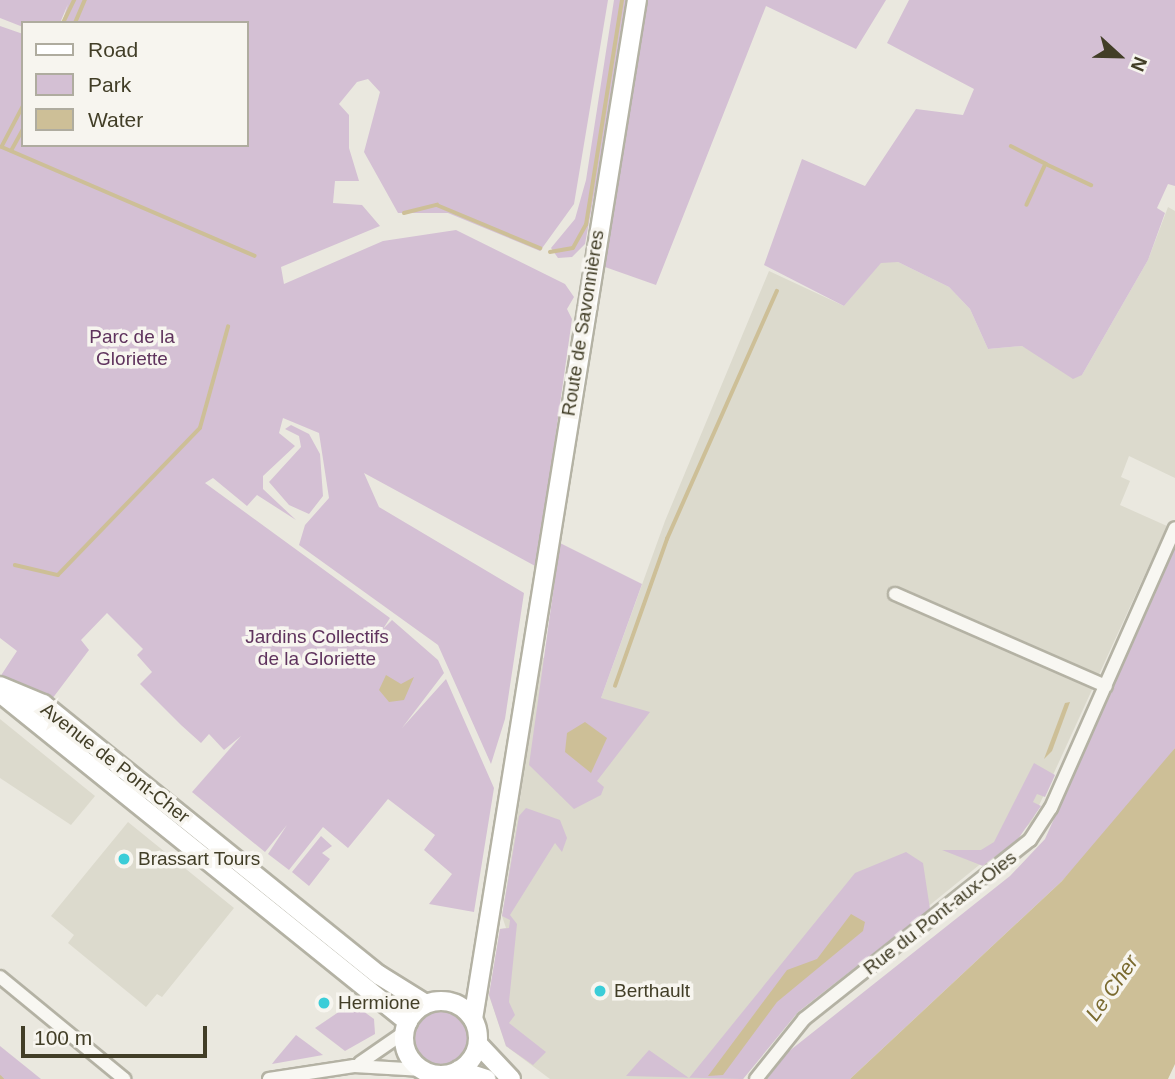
<!DOCTYPE html>
<html>
<head>
<meta charset="utf-8">
<style>
  body { margin:0 }
  #map { position:relative; width:1175px; height:1079px; overflow:hidden; background:#eae8df; font-family:Arial,sans-serif }
  div>[style] { position:absolute }
  .built>* { inset:0; background:#dcdacd }
  .green>* { inset:0; background:#d4c0d4 }
  .round { border-radius:50% }
  .water>* { inset:0; background:#cdbf97 }
  .stream>* { height:3.5px; margin:-1.75px; padding:0 1.75px; transform-origin:1.75px; border-radius:1.75px; background:#cdbf97 }
  .roads { filter:drop-shadow(2px 0 #b4b2a4) drop-shadow(-2px 0 #b4b2a4) drop-shadow(0 2px #b4b2a4) drop-shadow(0 -2px #b4b2a4) }
  .street>* { height:12px; margin:-6px; padding:0 6px; transform-origin:6px; border-radius:6px; background:#f8f7f2 }
  .secondary>* { height:18px; margin:-9px; padding:0 9px; transform-origin:9px; border-radius:9px; background:#fff }
  .secondary>.ring { margin:-9px; padding:0; box-sizing:content-box; background:none; border:18px solid #fff; border-radius:50% }
  .dots>* { width:19px; height:19px; translate:-50% -50%; box-sizing:border-box; border:4px solid #f7f5ef; border-radius:50% }
  span { translate:-50% -50%; white-space:nowrap; text-align:center; line-height:1.15; -webkit-text-stroke:7px #f7f5ef; paint-order:stroke }
  .street-label { font-size:19px; color:#423e27 }
  .park-label { font-size:19px; color:#5f335d }
  .poi-label { font-size:19px; color:#423e27 }
  .left { translate:0 -50%; text-align:left }
  .water-label { font-size:21px; color:#79692e; font-style:italic }
  .legend { position:absolute; left:21px; top:21px; width:228px; height:126px; box-sizing:border-box; background:#f7f5ef; border:2px solid #afac9f; margin:0; padding:9px 12px; list-style:none; font-size:21px; color:#423e27 }
  .legend li { display:flex; align-items:center; gap:14px; height:35px }
  .legend b { width:35px; border:2px solid #afac9f }
  .north { position:absolute; left:1084px; top:21px; width:70px; height:70px; -webkit-text-stroke:5px #f7f5ef; paint-order:stroke; rotate:112deg; font-size:19px; font-weight:700; line-height:28px; text-align:center; color:#423e27 }
  .north::after { content:''; display:block; margin:auto; width:24px; height:32px; background:#423e27; clip-path:polygon(50% 0,100% 100%,50% 72%,0 100%) }
  .scale { position:absolute; left:21px; top:1026px; width:186px; height:32px; box-sizing:border-box; border:4px solid #423e27; border-top:0; padding-left:9px; font-size:21px; line-height:24px; white-space:nowrap; color:#423e27; -webkit-text-stroke:5px #f7f5ef; paint-order:stroke }
</style>
</head>
<body>
<div id="map">
  <div class="built">
    <div style="clip-path:polygon(1168px 207px,1175px 211px,1175px 478px,1129px 456px,1121px 477px,1130px 481px,1120px 505px,1167px 526px,1031px 823px,798px 1012px,743px 1079px,550px 1079px,506px 1046px,489px 995px,500px 929px,506px 928px,502px 916px,542px 657px,601px 698px,665px 521px,769px 271px,844px 306px,881px 262px,898px 262px,949px 287px,970px 309px,988px 349px,1022px 346px,1082px 375px,1148px 260px)"></div>
    <div style="clip-path:polygon(0 719px,95px 796px,71px 825px,0 778px)"></div>
    <div style="clip-path:polygon(128px 822px,234px 908px,162px 997px,157px 994px,146px 1007px,68px 943px,74px 935px,51px 916px)"></div>
  </div>
  <div class="green">
    <div style="clip-path:polygon(0 0,608px 0,574px 204px,540px 251px,448px 213px,398px 213px,364px 152px,380px 92px,368px 79px,357px 82px,339px 104px,349px 115px,349px 148px,359px 181px,335px 181px,333px 203px,362px 205px,380px 226px,281px 267px,284px 284px,383px 241px,456px 230px,565px 284px,574px 297px,567px 309px,572px 319px,537px 567px,364px 473px,379px 507px,524px 593px,505px 719px,491px 764px,438px 645px,299px 545px,305px 525px,329px 498px,319px 433px,283px 418px,279px 433px,295px 446px,263px 476px,263px 489px,296px 520px,257px 495px,247px 506px,213px 478px,205px 483px,390px 618px,383px 629px,392px 620px,438px 660px,444px 673px,402px 728px,446px 679px,494px 788px,474px 912px,429px 904px,452px 874px,424px 850px,435px 835px,388px 799px,348px 848px,323px 827px,289px 870px,268px 854px,287px 825px,265px 852px,244px 835px,192px 792px,241px 736px,224px 750px,209px 734px,201px 743px,181px 725px,140px 684px,152px 672px,137px 655px,143px 649px,107px 613px,81px 640px,89px 650px,49px 703px,0 677px,17px 651px,0 638px,0 26px,23px 34px,23px 145px,247px 145px,247px 23px,62px 23px,68px 4px,60px 23px,23px 27px,0 18px)"></div>
    <div style="clip-path:polygon(614px 0,630px 0,585px 244px,572px 257px,558px 258px,551px 248px,575px 219px,586px 180px)"></div>
    <div style="clip-path:polygon(646px 0,886px 0,856px 49px,766px 6px,656px 285px,605px 267px)"></div>
    <div style="clip-path:polygon(909px 0,1175px 0,1175px 186px,1168px 184px,1157px 208px,1165px 213px,1148px 260px,1082px 375px,1073px 379px,1022px 346px,988px 349px,970px 309px,949px 287px,898px 262px,881px 263px,844px 306px,764px 265px,802px 159px,865px 186px,916px 109px,963px 115px,974px 89px,887px 43px)"></div>
    <div style="clip-path:polygon(291px 425px,309px 434px,320px 454px,323px 496px,309px 514px,289px 505px,269px 482px,301px 447px,299px 436px,285px 429px)"></div>
    <div style="clip-path:polygon(560px 543px,642px 584px,601px 698px,650px 712px,597px 781px,604px 787px,601px 795px,574px 809px,529px 765px)"></div>
    <div style="clip-path:polygon(1175px 547px,1175px 748px,1145px 791px,1062px 881px,850px 1079px,767px 1079px,788px 1052px,1010px 876px,1045px 839px)"></div>
    <div style="clip-path:polygon(1034px 763px,1055px 775px,1045px 797px,1037px 794px,1033px 802px,1041px 806px,1018px 839px,983px 866px,942px 850px,981px 850px,994px 842px)"></div>
    <div style="clip-path:polygon(526px 808px,560px 820px,567px 838px,562px 852px,555px 843px,510px 915px,517px 924px,509px 1002px,515px 1015px,509px 1023px,546px 1052px,533px 1065px,506px 1046px,489px 995px,500px 929px,509px 928px,510px 920px,502px 916px,519px 816px)"></div>
    <div style="clip-path:polygon(321px 836px,332px 846px,322px 853px,330px 859px,309px 886px,292px 872px)"></div>
    <div style="clip-path:polygon(906px 852px,923px 863px,930px 909px,798px 1012px,743px 1079px,626px 1076px,649px 1050px,689px 1078px,855px 873px)"></div>
    <div style="clip-path:polygon(352px 1003px,374px 1019px,375px 1034px,345px 1051px,315px 1028px)"></div>
    <div class="round" style="left:415px;top:1011px;width:54px;height:54px"></div>
    <div style="clip-path:polygon(296px 1035px,323px 1055px,272px 1064px,275px 1060px)"></div>
    <div style="clip-path:polygon(0 1046px,41px 1079px,0 1079px)"></div>
  </div>
  <div class="water">
    <div style="clip-path:polygon(386px 675px,401px 684px,414px 677px,404px 700px,389px 702px,379px 690px)"></div>
    <div style="clip-path:polygon(1070px 702px,1052px 751px,1044px 759px,1065px 703px)"></div>
    <div style="clip-path:polygon(585px 722px,607px 738px,591px 773px,565px 752px,567px 733px)"></div>
    <div style="clip-path:polygon(1175px 748px,1175px 1064px,1168px 1079px,850px 1079px,1062px 881px)"></div>
    <div style="clip-path:polygon(851px 914px,865px 922px,863px 931px,777px 1002px,723px 1075px,708px 1076px,787px 970px,817px 959px)"></div>
  </div>
  <div class="stream">
    <div style="left:63px;top:23px;width:25px;rotate:-64deg"></div>
    <div style="left:75px;top:23px;width:25px;rotate:-67deg"></div>
    <div style="left:23px;top:107px;width:45px;rotate:117.7deg"></div>
    <div style="left:2px;top:147px;width:275px;rotate:23.3deg"></div>
    <div style="left:1011px;top:146px;width:39px;rotate:27deg"></div>
    <div style="left:1046px;top:164px;width:45px;rotate:114.9deg"></div>
    <div style="left:11px;top:151px;width:25px;rotate:-61deg"></div>
    <div style="left:1046px;top:164px;width:50px;rotate:25deg"></div>
    <div style="left:404px;top:213px;width:34px;rotate:-14deg"></div>
    <div style="left:437px;top:205px;width:112px;rotate:22.7deg"></div>
    <div style="left:550px;top:252px;width:23px;rotate:-10deg"></div>
    <div style="left:573px;top:248px;width:26px;rotate:-61deg"></div>
    <div style="left:586px;top:225px;width:228px;rotate:-80.9deg"></div>
    <div style="left:15px;top:565px;width:44px;rotate:13.1deg"></div>
    <div style="left:58px;top:575px;width:204px;rotate:-46deg"></div>
    <div style="left:200px;top:428px;width:105px;rotate:-74.5deg"></div>
    <div style="left:615px;top:686px;width:156px;rotate:-70.5deg"></div>
    <div style="left:667px;top:539px;width:271px;rotate:-66.1deg"></div>
    <div style="left:0;top:1077px;width:3px;rotate:45deg"></div>
  </div>
  <div class="roads">
    <div class="street">
      <div style="left:895px;top:594px;width:230px;rotate:23.6deg"></div>
      <div style="left:0;top:977px;width:161px;rotate:39.4deg"></div>
      <div style="left:360px;top:1063px;width:55px;rotate:-34.6deg"></div>
      <div style="left:269px;top:1079px;width:86px;rotate:-8.7deg"></div>
      <div style="left:354px;top:1066px;width:69px;rotate:3.3deg"></div>
      <div style="left:756px;top:1079px;width:77px;rotate:-51.3deg"></div>
      <div style="left:804px;top:1019px;width:288px;rotate:-38.4deg"></div>
      <div style="left:1030px;top:840px;width:38px;rotate:-57deg"></div>
      <div style="left:1051px;top:808px;width:306px;rotate:-66.1deg"></div>
    </div>
    <div class="secondary">
      <div style="left:0;top:686px;width:47px;rotate:22.7deg"></div>
      <div style="left:43px;top:704px;width:432px;rotate:38.9deg"></div>
      <div style="left:379px;top:975px;width:53px;rotate:31.9deg"></div>
      <div style="left:0;top:693px;width:524px;rotate:38.88deg"></div>
      <div class="ring" style="left:404px;top:1001px;width:56px;height:56px"></div>
      <div style="left:473px;top:1019px;width:1032px;rotate:-80.86deg"></div>
      <div style="left:478px;top:1044px;width:48px;rotate:46.7deg"></div>
      <div style="left:459px;top:1070px;width:29px;rotate:18deg"></div>
    </div>
  </div>
  <div class="dots">
    <div style="left:124px;top:859px;background:#3bcdd8"></div>
    <div style="left:600px;top:991px;background:#3bcdd8"></div>
    <div style="left:324px;top:1003px;background:#3bcdd8"></div>
  </div>
  <div class="street-label">
    <span style="left:583px;top:323px;rotate:-81deg">Route de Savonnières</span>
    <span style="left:115px;top:763px;rotate:38deg">Avenue de Pont-Cher</span>
    <span style="left:940px;top:913px;rotate:-38deg">Rue du Pont-aux-Oies</span>
  </div>
  <div class="park-label">
    <span style="left:132px;top:348px">Parc de la<br>Gloriette</span>
    <span style="left:317px;top:648px">Jardins Collectifs<br>de la Gloriette</span>
  </div>
  <div class="poi-label">
    <span class="left" style="left:138px;top:859px">Brassart Tours</span>
    <span class="left" style="left:614px;top:991px">Berthault</span>
    <span class="left" style="left:338px;top:1003px">Hermione</span>
  </div>
  <div class="water-label">
    <span style="left:1112px;top:988px;rotate:-55deg">Le Cher</span>
  </div>
  <ul class="legend">
  <li><b style="height:9px;background:#fff"></b>Road</li>
  <li><b style="height:19px;background:#d4c0d4"></b>Park</li>
  <li><b style="height:19px;background:#cdbf97"></b>Water</li>
  </ul>
  <div class="north">N</div>
  <div class="scale">100 m</div>
</div>
</body>
</html>
